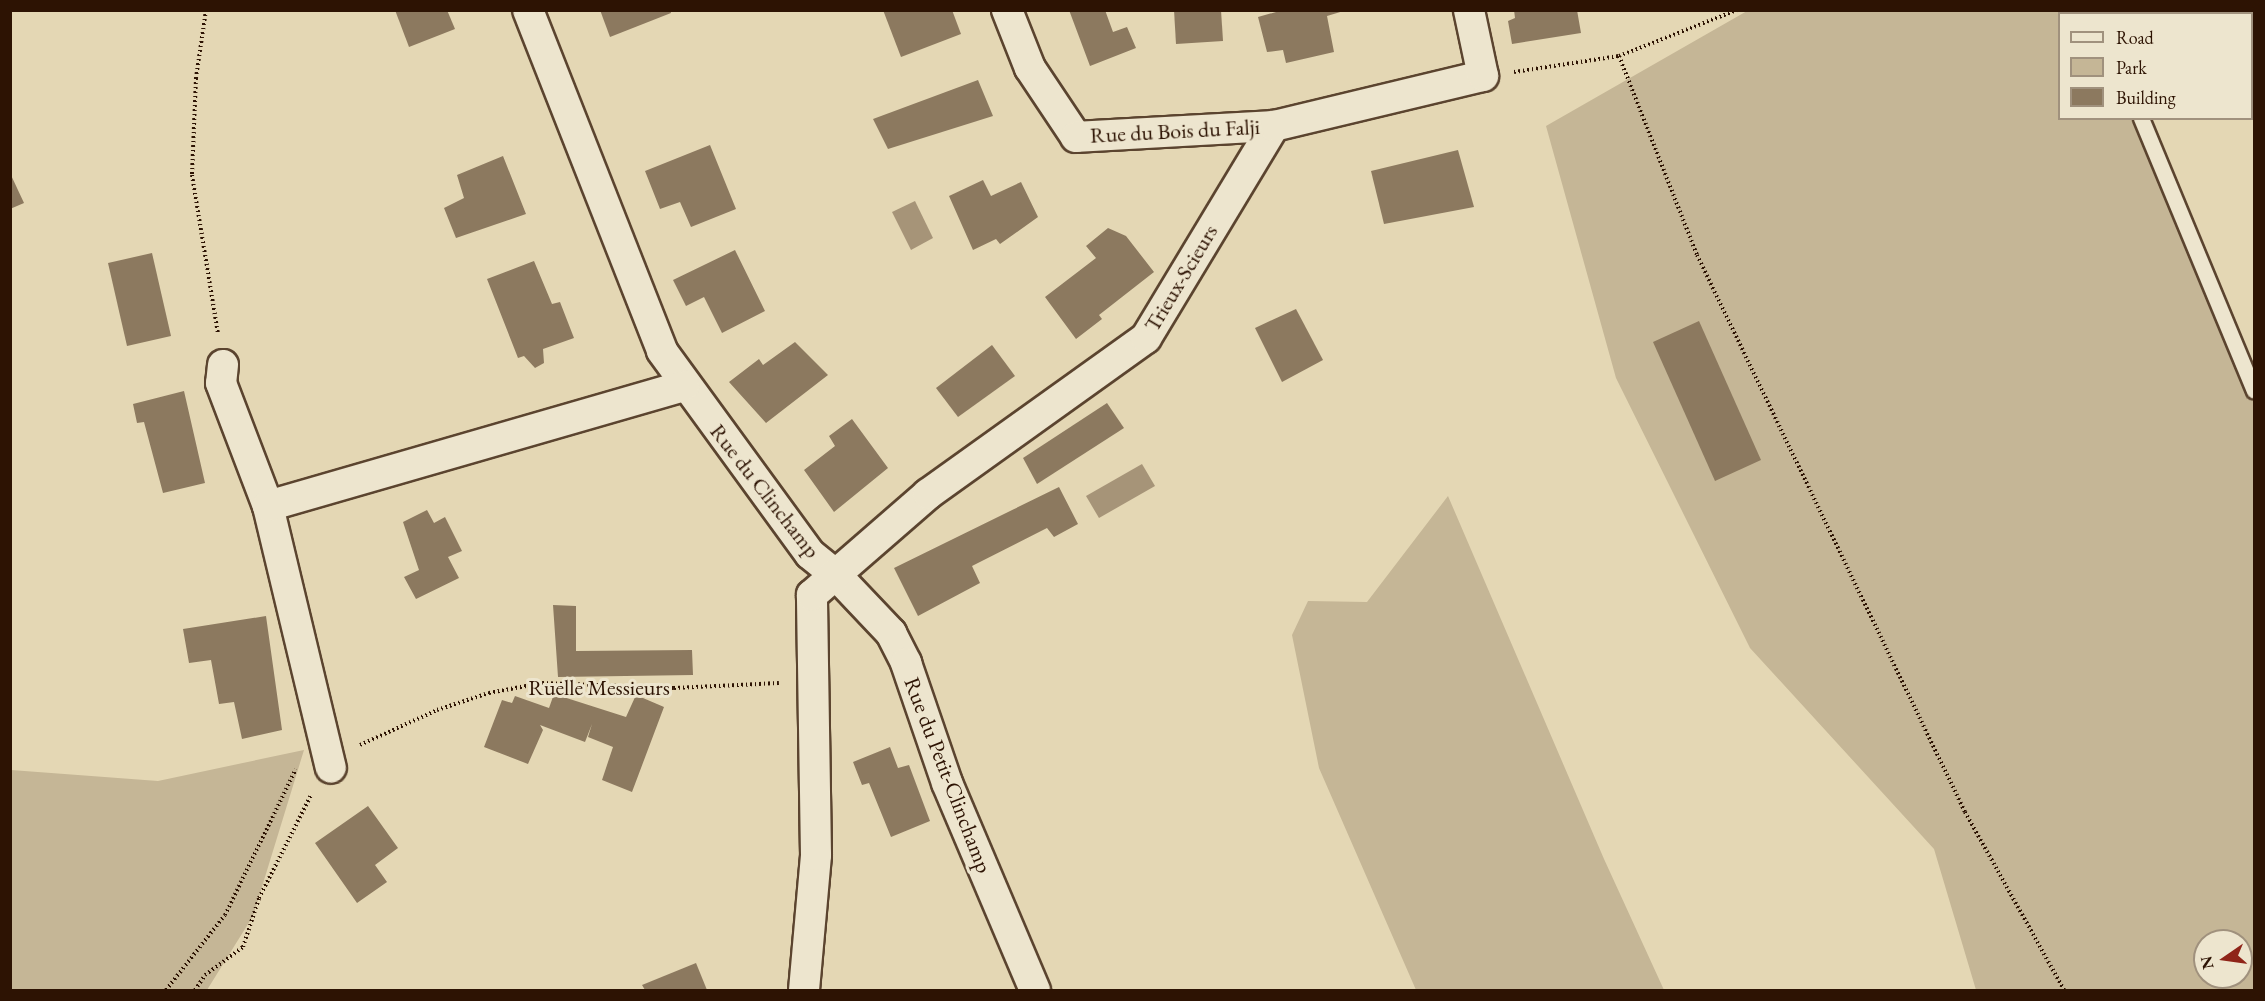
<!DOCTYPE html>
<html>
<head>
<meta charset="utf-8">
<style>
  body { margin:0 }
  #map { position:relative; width:2265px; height:1001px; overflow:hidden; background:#e4d7b4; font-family:"EB Garamond",serif }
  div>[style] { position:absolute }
  .green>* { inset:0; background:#c5b696 }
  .water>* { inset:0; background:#a69478 }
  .building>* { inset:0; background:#8c795f }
  .path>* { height:4px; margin-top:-2px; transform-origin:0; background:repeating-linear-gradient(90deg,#2d1303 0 1.5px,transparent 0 4.5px) }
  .roads { filter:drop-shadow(2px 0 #5b442f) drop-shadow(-2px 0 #5b442f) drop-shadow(0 2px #5b442f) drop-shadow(0 -2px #5b442f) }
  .lane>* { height:15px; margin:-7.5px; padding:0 7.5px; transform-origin:7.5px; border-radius:7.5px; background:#ede5ce }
  .street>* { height:30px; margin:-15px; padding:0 15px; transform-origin:15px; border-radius:15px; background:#ede5ce }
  span { translate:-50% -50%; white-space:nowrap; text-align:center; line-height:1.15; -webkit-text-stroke:6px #ede5ce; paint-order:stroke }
  .street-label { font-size:22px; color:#2d1303 }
  .frame { position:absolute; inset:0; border:12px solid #2d1303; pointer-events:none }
  .legend { position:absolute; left:2058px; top:12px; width:195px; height:108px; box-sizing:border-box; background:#ede5ce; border:2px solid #a0917d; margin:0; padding:8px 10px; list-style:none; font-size:18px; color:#2d1303 }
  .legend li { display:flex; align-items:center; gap:12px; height:30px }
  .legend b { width:30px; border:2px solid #a0917d }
  .north { position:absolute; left:2193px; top:929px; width:60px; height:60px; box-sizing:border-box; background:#ede5ce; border:2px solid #a0917d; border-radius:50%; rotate:257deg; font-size:16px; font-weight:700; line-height:24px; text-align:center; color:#2d1303 }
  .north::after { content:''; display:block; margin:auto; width:21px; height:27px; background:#8f2418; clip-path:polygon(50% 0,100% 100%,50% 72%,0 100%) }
</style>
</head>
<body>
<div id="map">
  <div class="green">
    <div style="clip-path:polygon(evenodd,1747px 11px,2108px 11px,2060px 14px,2060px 118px,2152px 119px,2254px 370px,2254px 990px,1976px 990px,1934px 849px,1750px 648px,1616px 378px,1546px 126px,1747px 11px,2205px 941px,2241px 941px,2241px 977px,2205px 977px,2205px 941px)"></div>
    <div style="clip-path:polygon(1448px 496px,1604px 859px,1664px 990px,1416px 990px,1319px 768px,1292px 635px,1308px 601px,1367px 602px)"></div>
    <div style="clip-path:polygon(304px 750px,253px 916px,207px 990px,11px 990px,11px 770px,158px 781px)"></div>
  </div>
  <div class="water">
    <div style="clip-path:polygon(915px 201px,933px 238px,911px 250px,892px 212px)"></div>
    <div style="clip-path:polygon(1142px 464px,1155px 486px,1099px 518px,1086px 496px)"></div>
  </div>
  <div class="building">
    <div style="clip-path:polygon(395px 10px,447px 10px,455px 29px,409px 47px)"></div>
    <div style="clip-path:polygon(600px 10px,670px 10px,671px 13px,610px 37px)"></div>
    <div style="clip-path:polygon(883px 10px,952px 10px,961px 34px,901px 57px)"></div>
    <div style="clip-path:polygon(1069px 10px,1105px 10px,1113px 32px,1127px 27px,1136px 48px,1090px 66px)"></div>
    <div style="clip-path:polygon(1174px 10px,1221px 10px,1223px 41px,1176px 44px)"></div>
    <div style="clip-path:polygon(1283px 10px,1347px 10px,1327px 16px,1334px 52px,1286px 63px,1283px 50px,1267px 52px,1258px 17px)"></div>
    <div style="clip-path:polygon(1514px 10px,1577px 10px,1581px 33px,1512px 44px,1508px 21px,1515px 18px)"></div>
    <div style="clip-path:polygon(978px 80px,993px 116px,888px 149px,873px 119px)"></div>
    <div style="clip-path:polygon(710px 145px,736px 209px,691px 227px,680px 202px,660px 209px,645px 171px)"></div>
    <div style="clip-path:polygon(1458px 150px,1474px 207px,1384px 224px,1371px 171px)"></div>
    <div style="clip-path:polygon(503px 156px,526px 214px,456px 238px,444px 208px,464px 198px,457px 175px)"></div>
    <div style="clip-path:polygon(10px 173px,24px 203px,10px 209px)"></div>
    <div style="clip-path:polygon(983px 180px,991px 196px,1021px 182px,1038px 217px,1000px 244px,996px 239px,973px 250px,949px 196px)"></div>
    <div style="clip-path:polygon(1108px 228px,1126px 236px,1154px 272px,1099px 315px,1102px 319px,1076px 339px,1045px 297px,1096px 258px,1086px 246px)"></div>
    <div style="clip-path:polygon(735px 250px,765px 311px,722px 333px,704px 297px,686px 306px,673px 280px)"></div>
    <div style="clip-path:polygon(152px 253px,171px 336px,127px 346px,108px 263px)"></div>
    <div style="clip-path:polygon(534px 261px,552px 304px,560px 302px,574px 338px,543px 349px,544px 363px,535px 368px,524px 356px,518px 358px,487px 279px)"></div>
    <div style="clip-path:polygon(1296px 309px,1323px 360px,1282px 382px,1255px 328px)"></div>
    <div style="clip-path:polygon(1699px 321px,1761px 460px,1715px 481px,1653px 342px)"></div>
    <div style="clip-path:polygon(795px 342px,828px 375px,766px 423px,729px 382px,759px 359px,763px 365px)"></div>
    <div style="clip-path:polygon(992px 345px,1015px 376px,958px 417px,936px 388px)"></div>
    <div style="clip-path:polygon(184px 391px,205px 483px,163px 493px,144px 422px,137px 423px,133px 404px)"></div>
    <div style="clip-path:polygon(1107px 403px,1124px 428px,1037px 484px,1023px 458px)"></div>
    <div style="clip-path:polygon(852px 419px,888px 468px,834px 512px,804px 470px,835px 446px,829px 436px)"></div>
    <div style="clip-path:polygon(1059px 487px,1078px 524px,1054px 537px,1047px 528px,972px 566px,980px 583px,918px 616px,894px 568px)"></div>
    <div style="clip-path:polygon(427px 510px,434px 523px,445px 517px,462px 551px,448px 557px,459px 578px,416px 599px,404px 577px,419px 570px,403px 522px)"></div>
    <div style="clip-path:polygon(553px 605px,576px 606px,576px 651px,692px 650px,693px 675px,558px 677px)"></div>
    <div style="clip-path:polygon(266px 616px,282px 730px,242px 739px,234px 702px,219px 704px,211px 660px,189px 663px,183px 629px)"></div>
    <div style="clip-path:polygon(554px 694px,626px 717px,636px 695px,664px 707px,632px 792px,602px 780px,613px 747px,588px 737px,592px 724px,585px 742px,540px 725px,543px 730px,528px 764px,484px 747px,502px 700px,512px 703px,515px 696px,549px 708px)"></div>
    <div style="clip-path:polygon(890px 747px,898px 768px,909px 765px,930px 821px,891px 837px,869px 783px,862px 785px,853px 762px)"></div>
    <div style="clip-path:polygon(368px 806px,398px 848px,375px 865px,387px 882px,357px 903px,315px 843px)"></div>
    <div style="clip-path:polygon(696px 963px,707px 990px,645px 990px,642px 985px)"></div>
  </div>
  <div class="path">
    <div style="left:206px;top:10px;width:69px;rotate:98.4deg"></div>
    <div style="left:196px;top:78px;width:97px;rotate:92.4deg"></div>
    <div style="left:192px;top:175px;width:161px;rotate:80.7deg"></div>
    <div style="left:1619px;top:56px;width:127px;rotate:-21.3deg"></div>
    <div style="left:1514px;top:72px;width:106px;rotate:-8.7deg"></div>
    <div style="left:1619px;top:56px;width:214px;rotate:68.6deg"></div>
    <div style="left:1697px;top:255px;width:618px;rotate:64.31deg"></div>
    <div style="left:1965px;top:812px;width:204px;rotate:60.9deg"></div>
    <div style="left:360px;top:745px;width:85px;rotate:-24.4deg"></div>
    <div style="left:437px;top:710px;width:55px;rotate:-18.1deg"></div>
    <div style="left:489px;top:693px;width:54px;rotate:-10.7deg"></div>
    <div style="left:542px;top:683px;width:132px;rotate:2.2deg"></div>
    <div style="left:674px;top:688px;width:105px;rotate:-2.7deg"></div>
    <div style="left:166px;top:990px;width:95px;rotate:-51.8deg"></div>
    <div style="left:225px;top:915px;width:162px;rotate:-64.1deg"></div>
    <div style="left:195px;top:990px;width:18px;rotate:-56deg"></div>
    <div style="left:205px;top:975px;width:47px;rotate:-36.4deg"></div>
    <div style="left:243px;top:947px;width:52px;rotate:-71.9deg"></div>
    <div style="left:259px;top:898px;width:115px;rotate:-63.2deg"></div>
  </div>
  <div class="roads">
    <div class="lane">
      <div style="left:2097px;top:10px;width:4px;rotate:76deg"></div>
      <div style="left:2141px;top:118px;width:295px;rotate:67.5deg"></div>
    </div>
    <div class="street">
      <div style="left:528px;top:10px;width:366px;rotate:68.5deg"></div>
      <div style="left:662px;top:351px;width:251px;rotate:53.9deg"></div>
      <div style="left:810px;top:554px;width:35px;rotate:39deg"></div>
      <div style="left:837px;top:576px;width:79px;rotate:46.5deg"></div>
      <div style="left:891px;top:633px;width:34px;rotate:63deg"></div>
      <div style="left:906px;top:663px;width:127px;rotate:71.1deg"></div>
      <div style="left:947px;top:783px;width:225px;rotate:67deg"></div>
      <div style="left:1007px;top:10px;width:62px;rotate:68.4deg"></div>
      <div style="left:1030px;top:68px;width:83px;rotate:56.3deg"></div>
      <div style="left:1076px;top:137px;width:198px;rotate:-3.2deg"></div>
      <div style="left:223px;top:365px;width:18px;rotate:96deg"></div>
      <div style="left:221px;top:383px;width:132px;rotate:69.1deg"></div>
      <div style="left:268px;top:506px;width:269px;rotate:76.5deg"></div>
      <div style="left:268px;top:506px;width:433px;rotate:-16.1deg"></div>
      <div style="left:804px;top:990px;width:136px;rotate:-84.9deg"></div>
      <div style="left:816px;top:855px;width:260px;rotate:-90.9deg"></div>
      <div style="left:812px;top:595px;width:154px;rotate:-41deg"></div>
      <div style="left:928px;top:494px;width:268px;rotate:-35.6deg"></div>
      <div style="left:1146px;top:338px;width:248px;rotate:-58.9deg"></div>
      <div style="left:1274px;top:126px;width:215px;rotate:-13.5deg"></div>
      <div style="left:1483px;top:76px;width:67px;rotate:-102deg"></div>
    </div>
  </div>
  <div class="street-label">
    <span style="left:1175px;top:131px;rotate:-3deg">Rue du Bois du Falji</span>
    <span style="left:1181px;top:278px;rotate:-59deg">Trieux-Scieurs</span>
    <span style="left:765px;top:491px;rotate:52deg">Rue du Clinchamp</span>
    <span style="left:599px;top:688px">Ruelle Messieurs</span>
    <span style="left:948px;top:775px;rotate:69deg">Rue du Petit-Clinchamp</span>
  </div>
  <div class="frame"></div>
  <ul class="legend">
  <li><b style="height:8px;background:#ede5ce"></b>Road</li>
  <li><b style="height:16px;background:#c5b696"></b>Park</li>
  <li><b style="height:16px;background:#8c795f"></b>Building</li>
  </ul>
  <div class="north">N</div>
</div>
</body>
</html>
